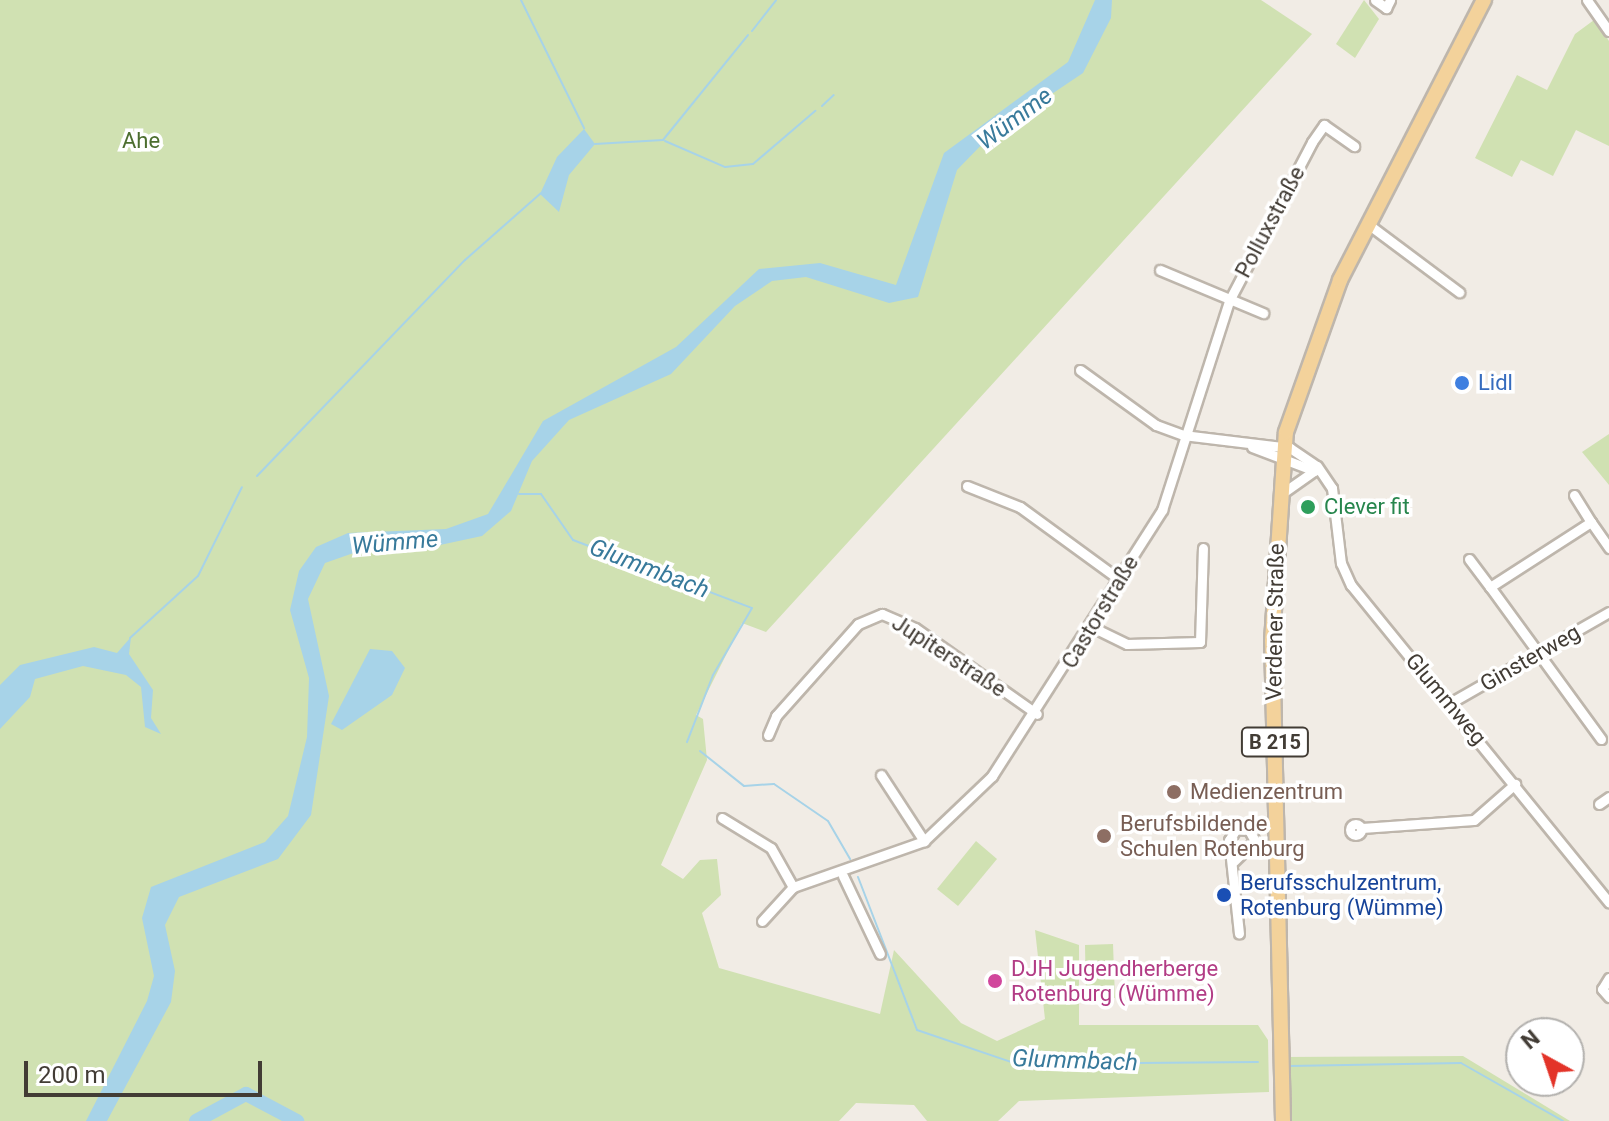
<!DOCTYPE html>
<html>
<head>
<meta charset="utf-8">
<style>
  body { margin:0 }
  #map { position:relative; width:1609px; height:1121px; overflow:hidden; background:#f1ece5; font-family:Roboto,sans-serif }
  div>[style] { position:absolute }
  .green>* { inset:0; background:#d0e1b2 }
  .water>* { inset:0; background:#a7d3e8 }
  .stream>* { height:2px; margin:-1px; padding:0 1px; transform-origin:1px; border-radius:1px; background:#a7d3e8 }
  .river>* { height:14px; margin:-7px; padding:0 7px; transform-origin:7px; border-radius:7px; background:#a7d3e8 }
  .roads { filter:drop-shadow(2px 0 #beb6ac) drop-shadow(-2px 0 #beb6ac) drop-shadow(0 2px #beb6ac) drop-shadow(0 -2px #beb6ac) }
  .minor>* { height:9px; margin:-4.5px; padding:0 4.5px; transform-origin:4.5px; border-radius:4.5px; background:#fff }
  .minor>.ring { margin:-4.5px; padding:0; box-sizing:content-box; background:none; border:9px solid #fff; border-radius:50% }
  .primary>* { height:14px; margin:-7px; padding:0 7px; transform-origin:7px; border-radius:7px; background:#f3d29b }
  .dots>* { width:22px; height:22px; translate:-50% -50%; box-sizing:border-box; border:4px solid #fff; border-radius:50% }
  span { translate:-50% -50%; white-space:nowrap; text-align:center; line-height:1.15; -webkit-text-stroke:7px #fff; paint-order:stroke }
  .shield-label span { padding:2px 6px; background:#fff; border:2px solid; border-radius:6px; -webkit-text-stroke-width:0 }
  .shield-label { font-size:20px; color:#423c35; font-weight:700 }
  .park-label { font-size:22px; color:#4c6e2f }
  .street-label { font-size:22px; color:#423c35 }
  .shop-label { font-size:22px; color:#366cbe }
  .left { translate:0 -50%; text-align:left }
  .leisure-label { font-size:22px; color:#27864d }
  .education-label { font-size:22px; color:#785e54 }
  .transit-label { font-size:22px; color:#164399 }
  .hotel-label { font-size:22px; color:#b23c85 }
  .water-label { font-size:24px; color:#387a9b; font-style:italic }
  .north { position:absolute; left:1505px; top:1017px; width:80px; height:80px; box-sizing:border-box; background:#fff; border:2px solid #b3b1ae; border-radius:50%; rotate:320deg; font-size:22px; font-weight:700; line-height:32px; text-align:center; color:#423c35 }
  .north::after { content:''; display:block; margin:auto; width:28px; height:36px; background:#e33429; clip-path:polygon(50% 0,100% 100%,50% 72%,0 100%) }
  .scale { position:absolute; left:24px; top:1061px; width:238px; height:36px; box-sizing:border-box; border:4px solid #423c35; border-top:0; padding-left:10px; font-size:24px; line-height:28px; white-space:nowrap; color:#423c35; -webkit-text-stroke:6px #fff; paint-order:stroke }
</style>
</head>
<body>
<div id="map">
  <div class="green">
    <div style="clip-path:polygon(0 0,1261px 0,1312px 34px,766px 632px,742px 623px,696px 715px,703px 719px,707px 760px,661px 865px,683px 879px,700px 860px,717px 859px,721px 895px,702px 913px,719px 968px,880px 1014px,894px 950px,961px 1023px,997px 1041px,1045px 1019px,1035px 930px,1079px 945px,1079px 1025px,1258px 1025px,1268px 1040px,1269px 1092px,1019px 1101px,998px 1121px,927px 1121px,914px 1105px,856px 1103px,839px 1121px,0 1121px)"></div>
    <div style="clip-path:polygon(1364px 0,1379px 19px,1355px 58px,1336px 44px)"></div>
    <div style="clip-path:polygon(1594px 20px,1609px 41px,1609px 146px,1576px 130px,1553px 176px,1521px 160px,1512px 177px,1475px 158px,1517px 75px,1547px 90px,1575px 34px)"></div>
    <div style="clip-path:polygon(1609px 434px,1609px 485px,1582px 452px)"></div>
    <div style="clip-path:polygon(976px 841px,997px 859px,958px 906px,937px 889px)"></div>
    <div style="clip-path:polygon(1113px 944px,1115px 998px,1086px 999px,1085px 945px)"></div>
    <div style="clip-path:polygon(1463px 1056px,1570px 1121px,1283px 1121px,1282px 1057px)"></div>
  </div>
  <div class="water">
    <div style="clip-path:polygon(1095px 0,1112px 0,1111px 18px,1083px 73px,992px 134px,957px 170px,918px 297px,889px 303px,806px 277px,772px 281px,735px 306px,671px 374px,569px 420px,532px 461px,511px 511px,482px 536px,426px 548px,365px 549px,325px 563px,308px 599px,329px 696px,311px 815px,278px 859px,179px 897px,165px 925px,175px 971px,171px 1002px,107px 1121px,86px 1121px,147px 1001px,154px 976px,142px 918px,151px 887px,265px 842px,288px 816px,307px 737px,309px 678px,290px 610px,299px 571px,316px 547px,348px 533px,446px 529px,488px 514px,543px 421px,676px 347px,759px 269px,820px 263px,896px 285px,944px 153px,1068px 62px)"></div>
    <div style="clip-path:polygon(584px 129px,595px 144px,569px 175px,559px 212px,540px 194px,557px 157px)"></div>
    <div style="clip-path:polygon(131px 637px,129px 654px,153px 690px,151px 718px,161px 734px,145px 727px,141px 687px,126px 675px,83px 666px,35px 679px,30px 697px,0 729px,0 685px,20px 665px,94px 647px,117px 653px)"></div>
    <div style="clip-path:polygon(370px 649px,392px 651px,405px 668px,392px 695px,342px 730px,331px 724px)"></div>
  </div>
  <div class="stream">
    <div style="left:521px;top:0;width:143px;rotate:63.8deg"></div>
    <div style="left:752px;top:31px;width:39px;rotate:-52deg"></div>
    <div style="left:822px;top:106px;width:16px;rotate:-43deg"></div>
    <div style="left:665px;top:141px;width:65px;rotate:23.4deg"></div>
    <div style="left:725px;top:167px;width:28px;rotate:-6deg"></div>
    <div style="left:753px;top:164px;width:82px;rotate:-40.5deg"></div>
    <div style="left:595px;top:144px;width:68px;rotate:-3.4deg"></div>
    <div style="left:663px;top:140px;width:135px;rotate:-51deg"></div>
    <div style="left:257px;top:476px;width:300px;rotate:-46.1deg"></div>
    <div style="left:465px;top:260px;width:101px;rotate:-41.4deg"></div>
    <div style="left:519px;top:494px;width:22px"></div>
    <div style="left:541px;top:494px;width:56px;rotate:55.2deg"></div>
    <div style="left:573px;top:540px;width:191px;rotate:20.8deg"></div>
    <div style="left:752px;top:608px;width:78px;rotate:120.2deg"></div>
    <div style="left:713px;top:675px;width:72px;rotate:111.2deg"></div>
    <div style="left:130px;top:638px;width:92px;rotate:-42.4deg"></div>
    <div style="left:198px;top:576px;width:99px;rotate:-63.7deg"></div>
    <div style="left:700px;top:751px;width:56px;rotate:38.5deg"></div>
    <div style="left:744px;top:786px;width:30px;rotate:-4deg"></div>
    <div style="left:774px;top:784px;width:65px;rotate:34.4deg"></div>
    <div style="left:828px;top:821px;width:44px;rotate:59.9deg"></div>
    <div style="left:858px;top:877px;width:164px;rotate:68.9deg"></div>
    <div style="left:917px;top:1030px;width:106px;rotate:18.8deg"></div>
    <div style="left:1017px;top:1064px;width:241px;rotate:-0.5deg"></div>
    <div style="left:1289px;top:1066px;width:172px;rotate:-1deg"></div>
    <div style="left:1461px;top:1063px;width:117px;rotate:29.6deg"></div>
  </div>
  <div class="river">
    <div style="left:196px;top:1121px;width:57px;rotate:-28.4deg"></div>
    <div style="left:246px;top:1094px;width:58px;rotate:27.9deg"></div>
  </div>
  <div class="roads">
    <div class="minor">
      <div style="left:1375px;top:0;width:14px;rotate:36deg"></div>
      <div style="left:1386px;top:8px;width:9px;rotate:-63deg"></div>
      <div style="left:1587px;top:0;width:38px;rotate:55deg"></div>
      <div style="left:1372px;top:227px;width:109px;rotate:36.8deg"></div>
      <div style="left:1160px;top:270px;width:112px;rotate:22.7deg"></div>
      <div style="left:1080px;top:370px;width:94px;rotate:35.9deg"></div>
      <div style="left:1156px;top:425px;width:29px;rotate:20deg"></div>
      <div style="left:1183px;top:435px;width:108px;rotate:6.9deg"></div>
      <div style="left:1290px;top:448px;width:32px;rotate:34deg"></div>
      <div style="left:1317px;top:466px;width:27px;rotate:56deg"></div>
      <div style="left:1332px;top:488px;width:76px;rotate:83.2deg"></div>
      <div style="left:1341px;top:563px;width:24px;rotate:66deg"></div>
      <div style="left:1351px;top:585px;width:409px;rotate:50.9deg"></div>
      <div style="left:1252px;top:447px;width:67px;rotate:20.9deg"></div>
      <div style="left:967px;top:486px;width:57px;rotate:21.6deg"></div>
      <div style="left:1020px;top:507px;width:124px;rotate:36.1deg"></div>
      <div style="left:1284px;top:492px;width:35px;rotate:-35deg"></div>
      <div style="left:1574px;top:495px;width:32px;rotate:58deg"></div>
      <div style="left:1469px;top:559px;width:35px;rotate:53deg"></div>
      <div style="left:1092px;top:627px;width:39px;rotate:26deg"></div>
      <div style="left:1127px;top:644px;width:73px;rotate:-1.6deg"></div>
      <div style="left:1200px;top:642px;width:94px;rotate:-88.2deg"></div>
      <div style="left:1450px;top:703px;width:183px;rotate:-29.8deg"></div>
      <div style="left:768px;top:735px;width:21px;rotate:-67deg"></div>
      <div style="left:776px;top:716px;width:123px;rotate:-48.3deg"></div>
      <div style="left:858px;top:624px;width:26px;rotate:-23deg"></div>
      <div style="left:882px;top:614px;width:36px;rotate:23deg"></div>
      <div style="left:915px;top:628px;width:149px;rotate:35.2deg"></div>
      <div style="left:1601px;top:739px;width:188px;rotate:-126.1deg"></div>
      <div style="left:1490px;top:587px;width:120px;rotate:-32.8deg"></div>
      <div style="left:1591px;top:522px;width:32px;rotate:55deg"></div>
      <div style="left:881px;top:775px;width:79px;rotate:56.9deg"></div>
      <div style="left:1599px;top:804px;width:12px;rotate:-35deg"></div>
      <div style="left:722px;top:818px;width:57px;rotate:31.5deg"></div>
      <div style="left:771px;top:848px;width:45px;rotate:60.6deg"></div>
      <div style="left:793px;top:887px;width:139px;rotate:-19.3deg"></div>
      <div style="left:924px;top:841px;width:94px;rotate:-43.7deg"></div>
      <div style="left:992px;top:776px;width:316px;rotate:-57.4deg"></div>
      <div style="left:1162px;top:510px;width:219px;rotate:-72.2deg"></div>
      <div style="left:1229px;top:301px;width:179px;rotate:-62.4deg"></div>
      <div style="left:1312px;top:142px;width:21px;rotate:-55deg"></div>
      <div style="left:1324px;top:125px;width:37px;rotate:35deg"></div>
      <div class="ring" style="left:1350.5px;top:824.5px;width:2px;height:2px"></div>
      <div style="left:1362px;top:828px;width:112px;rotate:-4.1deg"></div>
      <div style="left:1474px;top:820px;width:55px;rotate:-41.3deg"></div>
      <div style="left:1234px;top:861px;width:29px;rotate:-44deg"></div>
      <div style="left:1255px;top:841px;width:13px;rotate:-119deg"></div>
      <div style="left:1249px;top:830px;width:13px;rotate:-176deg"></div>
      <div style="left:1236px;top:829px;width:13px;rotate:122deg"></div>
      <div style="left:1229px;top:840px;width:94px;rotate:83.9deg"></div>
      <div style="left:843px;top:876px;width:86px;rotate:64.6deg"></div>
      <div style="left:762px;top:921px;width:46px;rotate:-47.6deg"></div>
      <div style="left:1609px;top:978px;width:13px;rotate:122deg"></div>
      <div style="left:1602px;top:989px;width:11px;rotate:49deg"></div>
    </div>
    <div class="primary">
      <div style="left:1283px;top:1121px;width:480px;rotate:-91.3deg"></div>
      <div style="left:1272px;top:641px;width:209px;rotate:-86.2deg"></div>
      <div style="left:1286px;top:432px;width:161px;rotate:-70.4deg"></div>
      <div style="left:1340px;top:280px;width:315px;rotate:-62.8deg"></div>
    </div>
  </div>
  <div class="dots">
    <div style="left:1462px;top:383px;background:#3f7fe0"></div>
    <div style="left:1308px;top:507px;background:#2e9e5b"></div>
    <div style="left:1174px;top:792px;background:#8d6e63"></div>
    <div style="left:1104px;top:836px;background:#8d6e63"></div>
    <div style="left:1224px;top:895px;background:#1a4fb4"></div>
    <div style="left:995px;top:981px;background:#d1479c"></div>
  </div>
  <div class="shield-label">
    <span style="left:1275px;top:742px">B 215</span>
  </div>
  <div class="park-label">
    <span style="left:141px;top:141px">Ahe</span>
  </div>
  <div class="street-label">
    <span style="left:1270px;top:222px;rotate:-62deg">Polluxstraße</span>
    <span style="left:1100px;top:612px;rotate:-59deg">Castorstraße</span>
    <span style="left:1275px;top:622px;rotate:-89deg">Verdener Straße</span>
    <span style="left:949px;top:656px;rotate:33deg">Jupiterstraße</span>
    <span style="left:1530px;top:658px;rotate:-30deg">Ginsterweg</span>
    <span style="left:1446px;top:699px;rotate:50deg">Glummweg</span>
  </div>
  <div class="shop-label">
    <span class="left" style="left:1478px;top:383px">Lidl</span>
  </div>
  <div class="leisure-label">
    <span class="left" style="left:1324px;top:507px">Clever fit</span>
  </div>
  <div class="education-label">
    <span class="left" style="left:1190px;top:792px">Medienzentrum</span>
    <span class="left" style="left:1120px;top:836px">Berufsbildende<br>Schulen Rotenburg</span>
  </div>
  <div class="transit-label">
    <span class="left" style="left:1240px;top:895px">Berufsschulzentrum,<br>Rotenburg (Wümme)</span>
  </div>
  <div class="hotel-label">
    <span class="left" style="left:1011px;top:981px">DJH Jugendherberge<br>Rotenburg (Wümme)</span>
  </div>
  <div class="water-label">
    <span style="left:1015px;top:119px;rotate:-37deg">Wümme</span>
    <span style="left:395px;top:543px;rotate:-5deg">Wümme</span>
    <span style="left:649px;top:569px;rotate:21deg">Glummbach</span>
    <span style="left:1075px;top:1061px;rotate:2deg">Glummbach</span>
  </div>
  <div class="north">N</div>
  <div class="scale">200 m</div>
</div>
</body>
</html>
